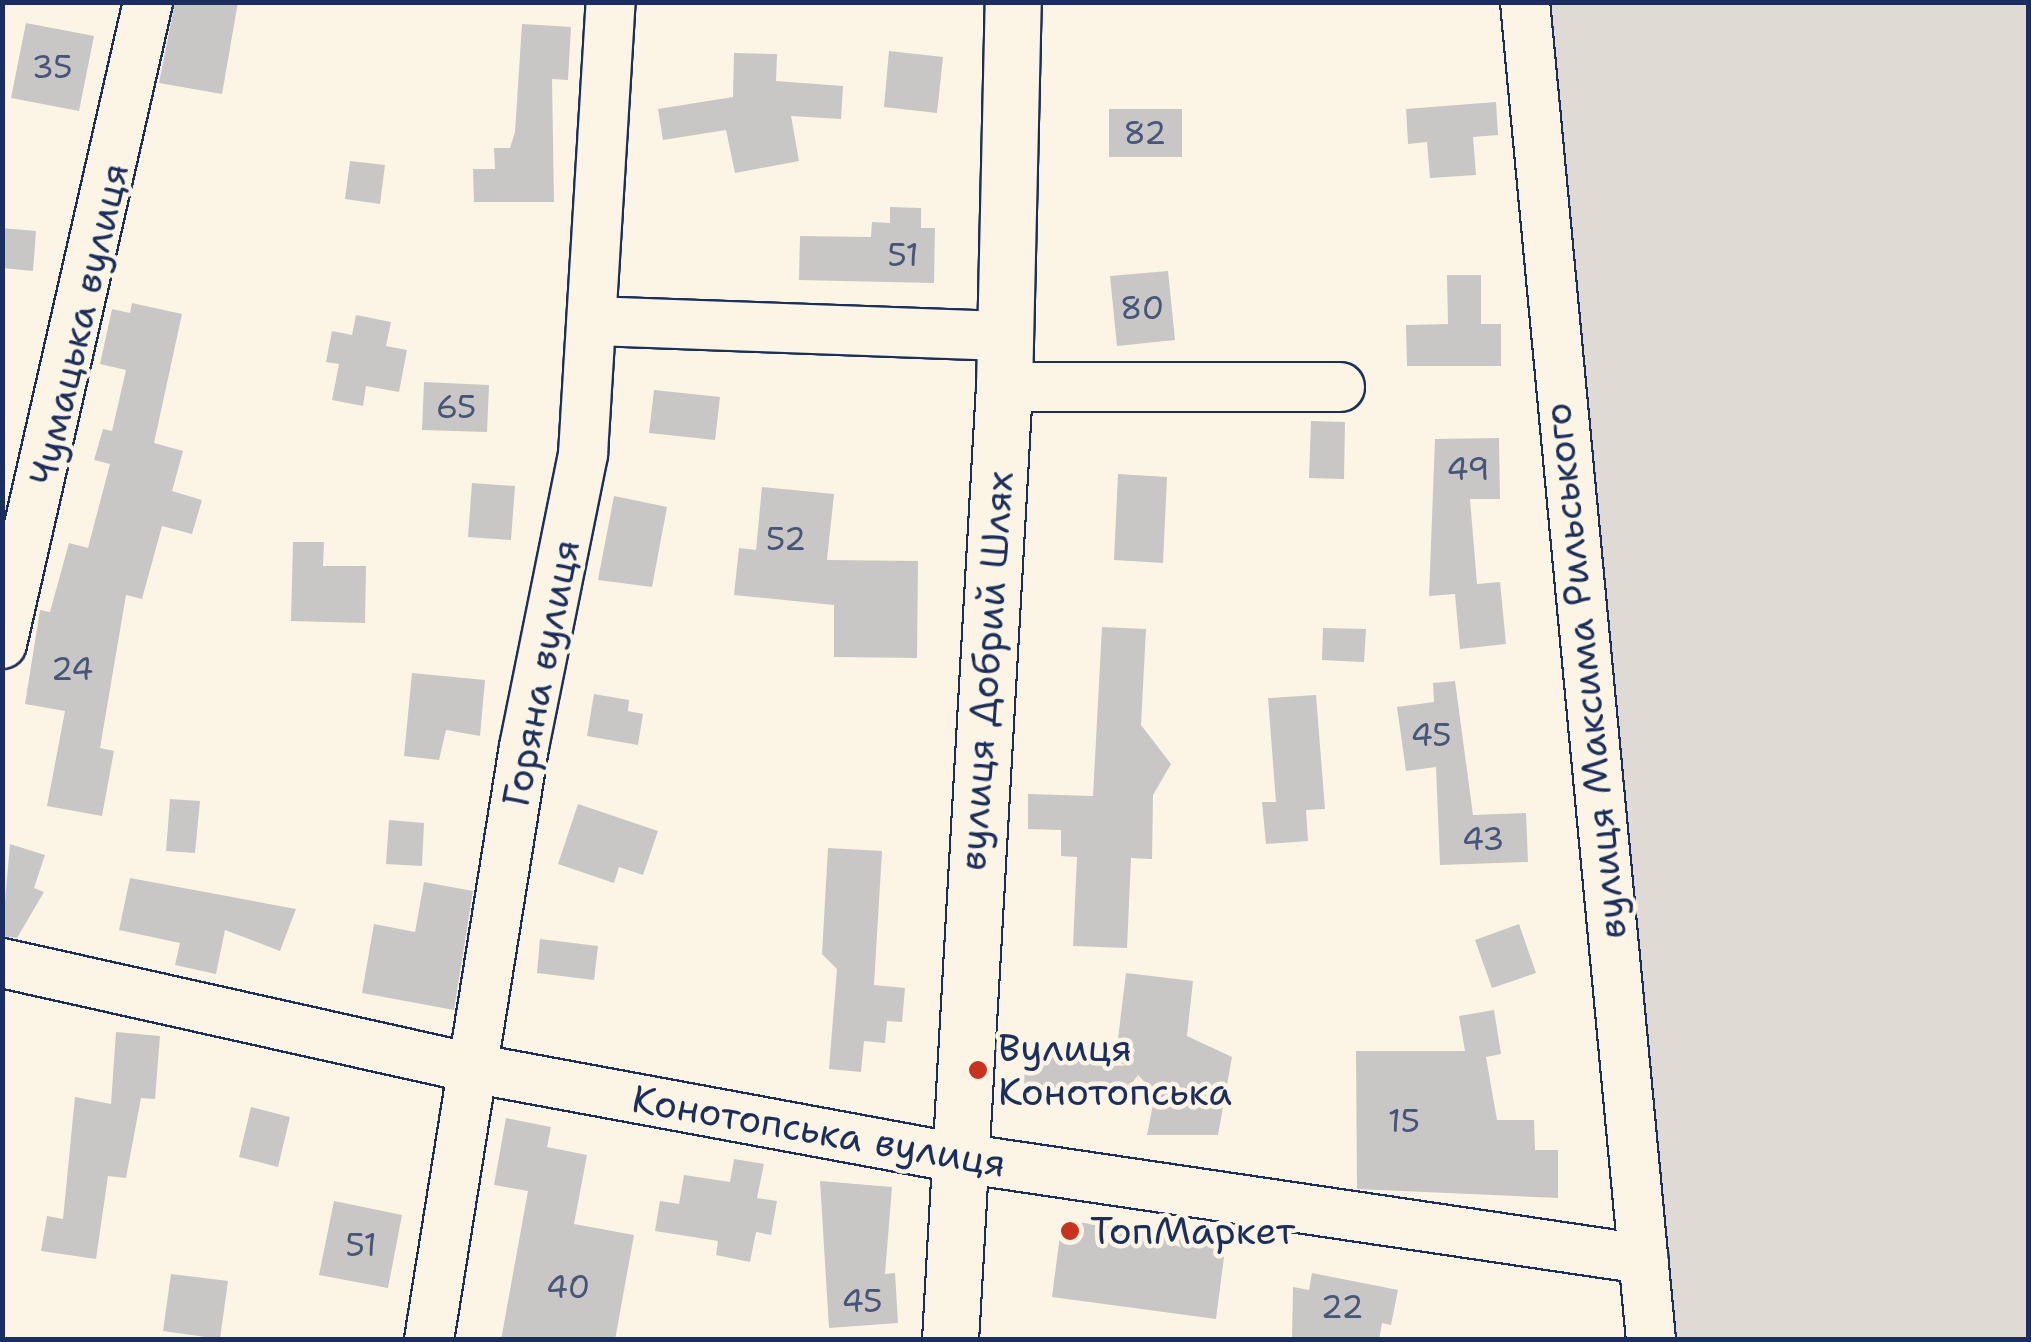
<!DOCTYPE html>
<html>
<head>
<meta charset="utf-8">
<style>
  body { margin:0 }
  #map { position:relative; width:2031px; height:1342px; overflow:hidden; background:#fcf5e5; font-family:"Shantell Sans",sans-serif }
  div>[style] { position:absolute }
  .green>* { inset:0; background:#dfdbd4 }
  .building>* { inset:0; background:#c8c7c6 }
  .roads { filter:drop-shadow(2px 0 #1b2f5e) drop-shadow(-2px 0 #1b2f5e) drop-shadow(0 2px #1b2f5e) drop-shadow(0 -2px #1b2f5e) }
  .minor>* { height:48px; margin:-24px; padding:0 24px; transform-origin:24px; border-radius:24px; background:#fcf5e5 }
  .tertiary>* { height:55px; margin:-27.5px; padding:0 27.5px; transform-origin:27.5px; border-radius:27.5px; background:#fcf5e5 }
  .dots>* { width:28px; height:28px; translate:-50% -50%; box-sizing:border-box; border:5px solid #fcf5e5; border-radius:50% }
  span { translate:-50% -50%; white-space:nowrap; text-align:center; line-height:1.15; -webkit-text-stroke:9px #fcf5e5; paint-order:stroke }
  .number-label { font-size:32px; color:#465578 }
  .number-label span { -webkit-text-stroke-width:0 }
  .street-label { font-size:38px; color:#1b2f5e }
  .poi-label { font-size:38px; color:#1b2f5e }
  .left { translate:0 -50%; text-align:left }
  .frame { position:absolute; inset:0; border:5px solid #1b2f5e; pointer-events:none }
</style>
</head>
<body>
<div id="map">
  <div class="green">
    <div style="clip-path:polygon(1542px 3px,2028px 3px,2028px 1339px,1664px 1339px)"></div>
  </div>
  <div class="building">
    <div style="clip-path:polygon(175px 2px,238px 2px,222px 94px,159px 83px)"></div>
    <div style="clip-path:polygon(26px 23px,94px 36px,79px 111px,11px 98px)"></div>
    <div style="clip-path:polygon(522px 24px,571px 27px,568px 80px,552px 79px,554px 202px,474px 202px,473px 169px,495px 169px,494px 148px,510px 148px,515px 132px)"></div>
    <div style="clip-path:polygon(889px 51px,943px 57px,937px 113px,884px 107px)"></div>
    <div style="clip-path:polygon(734px 53px,777px 54px,776px 81px,843px 86px,841px 119px,791px 116px,799px 161px,735px 173px,726px 130px,663px 140px,658px 109px,733px 97px)"></div>
    <div style="clip-path:polygon(1496px 102px,1498px 135px,1473px 137px,1476px 175px,1430px 178px,1427px 142px,1408px 144px,1406px 109px)"></div>
    <div style="clip-path:polygon(1109px 109px,1182px 109px,1182px 157px,1109px 157px)"></div>
    <div style="clip-path:polygon(350px 161px,385px 165px,380px 204px,345px 199px)"></div>
    <div style="clip-path:polygon(890px 207px,921px 208px,921px 228px,935px 228px,934px 283px,799px 280px,800px 236px,871px 237px,872px 222px,890px 223px)"></div>
    <div style="clip-path:polygon(2px 228px,36px 231px,33px 271px,2px 268px)"></div>
    <div style="clip-path:polygon(1168px 271px,1175px 340px,1117px 346px,1110px 276px)"></div>
    <div style="clip-path:polygon(1447px 275px,1481px 275px,1481px 324px,1501px 324px,1501px 366px,1407px 366px,1406px 325px,1448px 324px)"></div>
    <div style="clip-path:polygon(132px 303px,182px 314px,154px 443px,183px 451px,172px 491px,202px 500px,192px 534px,162px 526px,142px 599px,126px 595px,100px 748px,114px 751px,102px 816px,47px 806px,65px 711px,25px 704px,40px 610px,50px 612px,69px 543px,88px 548px,110px 464px,94px 460px,103px 429px,112px 431px,126px 370px,100px 364px,112px 309px,130px 313px)"></div>
    <div style="clip-path:polygon(356px 315px,391px 322px,386px 346px,407px 350px,399px 392px,366px 386px,363px 406px,332px 400px,339px 364px,326px 362px,332px 331px,352px 335px)"></div>
    <div style="clip-path:polygon(424px 382px,489px 385px,487px 432px,422px 430px)"></div>
    <div style="clip-path:polygon(654px 390px,720px 397px,715px 440px,649px 433px)"></div>
    <div style="clip-path:polygon(1311px 421px,1345px 422px,1344px 479px,1309px 478px)"></div>
    <div style="clip-path:polygon(1499px 438px,1500px 499px,1470px 499px,1477px 584px,1500px 582px,1506px 644px,1460px 649px,1455px 594px,1429px 596px,1435px 439px)"></div>
    <div style="clip-path:polygon(1118px 474px,1167px 477px,1163px 563px,1114px 560px)"></div>
    <div style="clip-path:polygon(472px 483px,515px 486px,511px 540px,468px 537px)"></div>
    <div style="clip-path:polygon(762px 487px,834px 494px,827px 560px,918px 561px,917px 658px,834px 657px,834px 605px,734px 595px,739px 548px,756px 550px)"></div>
    <div style="clip-path:polygon(614px 496px,667px 507px,652px 587px,598px 580px)"></div>
    <div style="clip-path:polygon(293px 542px,324px 542px,323px 566px,366px 566px,365px 623px,291px 621px)"></div>
    <div style="clip-path:polygon(1102px 627px,1146px 629px,1141px 725px,1171px 764px,1153px 795px,1152px 859px,1131px 858px,1127px 948px,1073px 946px,1077px 857px,1061px 856px,1061px 830px,1028px 829px,1028px 794px,1093px 796px)"></div>
    <div style="clip-path:polygon(1323px 628px,1366px 629px,1364px 662px,1322px 660px)"></div>
    <div style="clip-path:polygon(412px 673px,485px 680px,480px 736px,446px 730px,439px 760px,404px 756px)"></div>
    <div style="clip-path:polygon(1455px 681px,1473px 815px,1526px 813px,1528px 862px,1440px 865px,1436px 767px,1406px 771px,1397px 707px,1434px 702px,1433px 683px)"></div>
    <div style="clip-path:polygon(594px 694px,629px 700px,628px 711px,643px 714px,638px 745px,587px 736px)"></div>
    <div style="clip-path:polygon(1316px 695px,1325px 809px,1306px 810px,1308px 841px,1266px 844px,1262px 802px,1276px 802px,1268px 698px)"></div>
    <div style="clip-path:polygon(170px 799px,200px 801px,195px 853px,166px 851px)"></div>
    <div style="clip-path:polygon(578px 804px,658px 831px,643px 875px,619px 867px,614px 883px,558px 864px)"></div>
    <div style="clip-path:polygon(389px 820px,424px 823px,422px 866px,386px 864px)"></div>
    <div style="clip-path:polygon(10px 844px,45px 855px,34px 888px,44px 892px,17px 938px,2px 936px)"></div>
    <div style="clip-path:polygon(828px 848px,882px 851px,874px 985px,905px 988px,902px 1022px,887px 1021px,885px 1043px,864px 1041px,861px 1072px,829px 1069px,837px 969px,822px 954px)"></div>
    <div style="clip-path:polygon(130px 878px,296px 909px,280px 951px,225px 930px,216px 974px,175px 965px,180px 943px,119px 930px)"></div>
    <div style="clip-path:polygon(424px 882px,473px 891px,454px 1010px,362px 993px,374px 924px,415px 932px)"></div>
    <div style="clip-path:polygon(1519px 924px,1536px 973px,1492px 988px,1475px 940px)"></div>
    <div style="clip-path:polygon(540px 939px,598px 946px,594px 980px,537px 973px)"></div>
    <div style="clip-path:polygon(1126px 973px,1193px 981px,1187px 1036px,1232px 1057px,1218px 1135px,1147px 1135px,1156px 1089px,1024px 1088px,1025px 1055px,1116px 1055px)"></div>
    <div style="clip-path:polygon(1494px 1010px,1501px 1054px,1486px 1057px,1497px 1120px,1534px 1120px,1535px 1150px,1558px 1150px,1558px 1198px,1357px 1189px,1356px 1051px,1465px 1051px,1459px 1016px)"></div>
    <div style="clip-path:polygon(116px 1032px,160px 1036px,155px 1099px,141px 1098px,126px 1178px,108px 1176px,96px 1259px,41px 1251px,47px 1216px,63px 1219px,75px 1097px,111px 1104px)"></div>
    <div style="clip-path:polygon(251px 1107px,290px 1117px,278px 1167px,239px 1157px)"></div>
    <div style="clip-path:polygon(506px 1118px,551px 1127px,547px 1147px,587px 1155px,574px 1224px,634px 1235px,615px 1340px,501px 1340px,528px 1191px,494px 1185px)"></div>
    <div style="clip-path:polygon(734px 1159px,764px 1164px,757px 1198px,777px 1201px,771px 1235px,756px 1232px,750px 1262px,716px 1255px,718px 1241px,655px 1231px,660px 1201px,679px 1204px,684px 1175px,730px 1182px)"></div>
    <div style="clip-path:polygon(820px 1181px,892px 1187px,885px 1274px,895px 1273px,898px 1323px,829px 1328px)"></div>
    <div style="clip-path:polygon(334px 1201px,402px 1215px,388px 1288px,319px 1275px)"></div>
    <div style="clip-path:polygon(1062px 1220px,1226px 1242px,1216px 1319px,1052px 1297px)"></div>
    <div style="clip-path:polygon(1312px 1273px,1398px 1290px,1391px 1325px,1382px 1323px,1379px 1340px,1292px 1340px,1293px 1287px,1309px 1290px)"></div>
    <div style="clip-path:polygon(171px 1274px,228px 1281px,220px 1339px,163px 1331px)"></div>
  </div>
  <div class="roads">
    <div class="minor">
      <div style="left:1525px;top:2px;width:1344px;rotate:84.62deg"></div>
      <div style="left:593px;top:321px;width:413px;rotate:2.1deg"></div>
      <div style="left:1004px;top:387px;width:336px"></div>
      <div style="left:2px;top:644px;width:658px;rotate:-77.19deg"></div>
      <div style="left:2px;top:963px;width:482px;rotate:12.6deg"></div>
      <div style="left:472px;top:1068px;width:490px;rotate:10.5deg"></div>
      <div style="left:954px;top:1157px;width:697px;rotate:8.42deg"></div>
      <div style="left:429px;top:1340px;width:601px;rotate:-80.9deg"></div>
      <div style="left:524px;top:747px;width:299px;rotate:-78.6deg"></div>
      <div style="left:583px;top:454px;width:453px;rotate:-86.5deg"></div>
    </div>
    <div class="tertiary">
      <div style="left:950px;top:1340px;width:955px;rotate:-86.76deg"></div>
      <div style="left:1004px;top:387px;width:385px;rotate:-88.7deg"></div>
    </div>
  </div>
  <div class="dots">
    <div style="left:978px;top:1070px;background:#c8321e"></div>
    <div style="left:1070px;top:1231px;background:#c8321e"></div>
  </div>
  <div class="number-label">
    <span style="left:52px;top:67px">35</span>
    <span style="left:1145px;top:133px">82</span>
    <span style="left:903px;top:255px">51</span>
    <span style="left:1142px;top:308px">80</span>
    <span style="left:456px;top:407px">65</span>
    <span style="left:1468px;top:469px">49</span>
    <span style="left:786px;top:539px">52</span>
    <span style="left:72px;top:669px">24</span>
    <span style="left:1431px;top:735px">45</span>
    <span style="left:1483px;top:839px">43</span>
    <span style="left:1404px;top:1121px">15</span>
    <span style="left:361px;top:1245px">51</span>
    <span style="left:568px;top:1287px">40</span>
    <span style="left:862px;top:1301px">45</span>
    <span style="left:1342px;top:1307px">22</span>
  </div>
  <div class="street-label">
    <span style="left:79px;top:324px;rotate:-77deg">Чумацька вулиця</span>
    <span style="left:986px;top:671px;rotate:-86deg">вулиця Добрий Шлях</span>
    <span style="left:1585px;top:671px;rotate:-96deg">вулиця Максима Рильського</span>
    <span style="left:541px;top:673px;rotate:-79deg">Горяна вулиця</span>
    <span style="left:819px;top:1131px;rotate:10deg">Конотопська вулиця</span>
  </div>
  <div class="poi-label">
    <span class="left" style="left:998px;top:1070px">Вулиця<br>Конотопська</span>
    <span class="left" style="left:1090px;top:1231px">ТопМаркет</span>
  </div>
  <div class="frame"></div>
</div>
</body>
</html>
